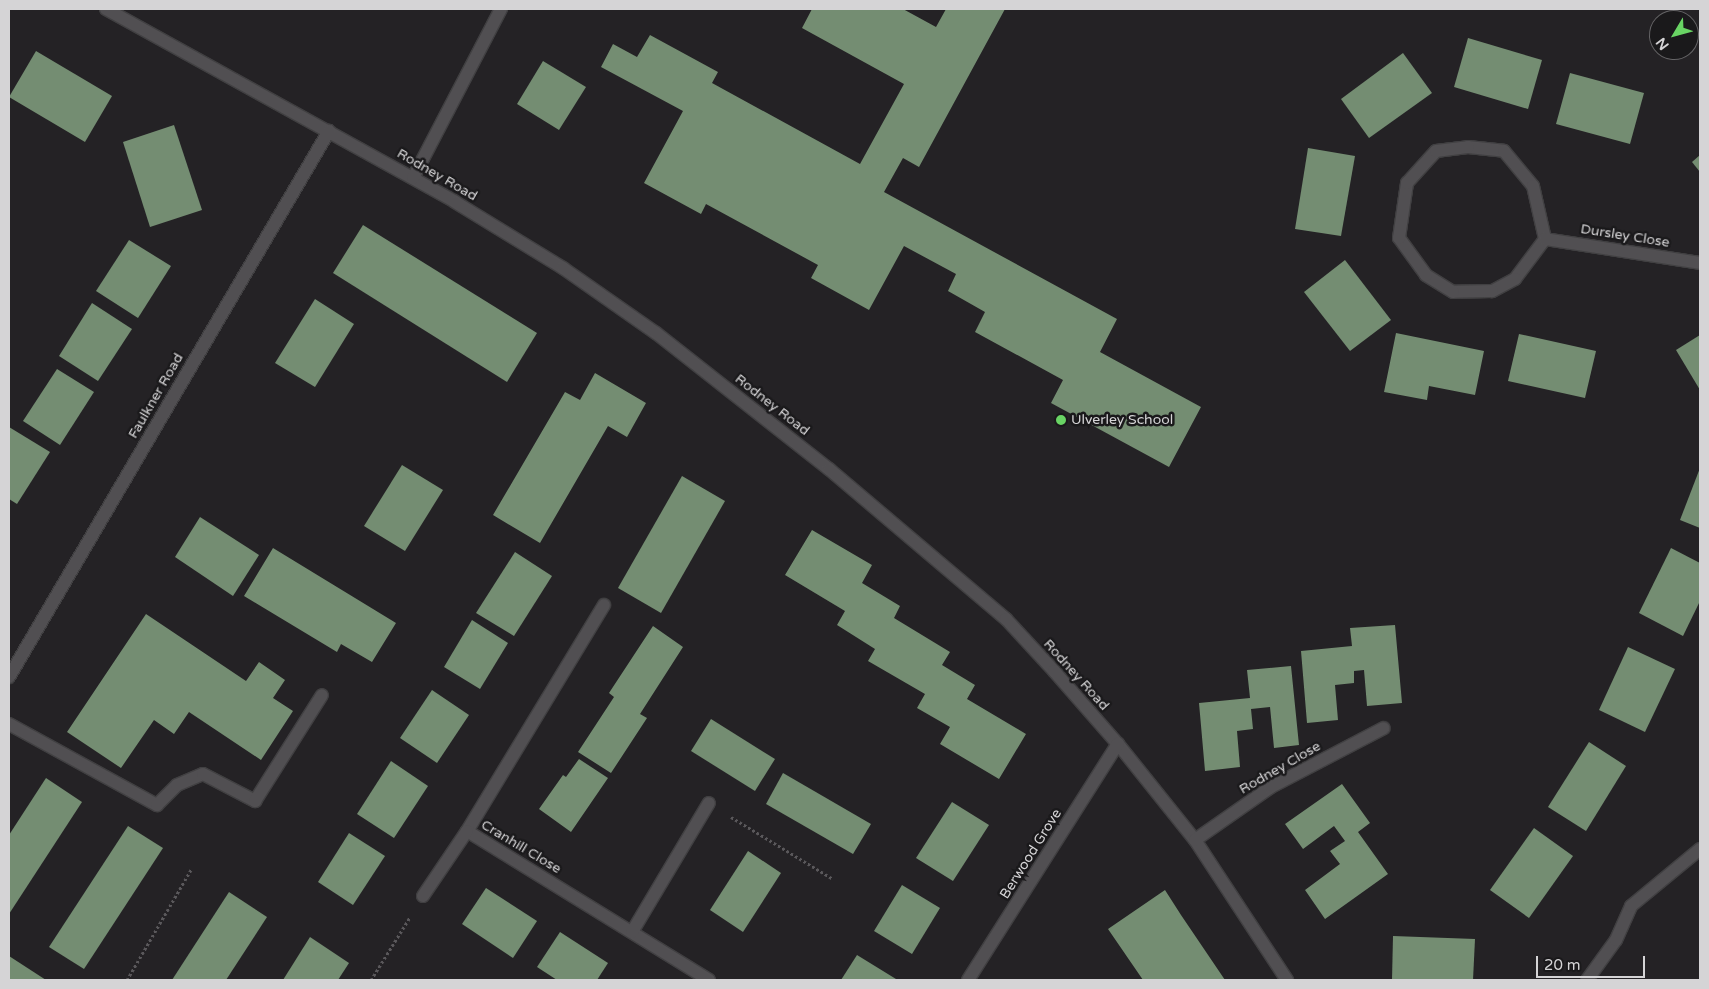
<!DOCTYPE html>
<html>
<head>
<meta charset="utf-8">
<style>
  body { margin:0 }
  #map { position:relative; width:1709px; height:989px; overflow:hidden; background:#242225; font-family:"Varela Round",sans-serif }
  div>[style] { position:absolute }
  .building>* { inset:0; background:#748d72 }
  .path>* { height:3px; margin-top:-1.5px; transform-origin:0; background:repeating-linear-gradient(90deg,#5a585b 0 2.5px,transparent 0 5px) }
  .roads { filter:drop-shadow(1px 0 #414042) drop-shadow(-1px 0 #414042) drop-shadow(0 1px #414042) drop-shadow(0 -1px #414042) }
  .minor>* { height:12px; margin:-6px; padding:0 6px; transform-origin:6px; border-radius:6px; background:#514f52 }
  .dots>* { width:14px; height:14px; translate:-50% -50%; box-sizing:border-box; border:2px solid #1a191b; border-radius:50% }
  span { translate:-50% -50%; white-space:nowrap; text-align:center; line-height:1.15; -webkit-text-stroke:5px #1a191b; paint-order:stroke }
  .street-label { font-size:14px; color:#d5d4d6 }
  .poi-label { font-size:14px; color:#d5d4d6 }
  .left { translate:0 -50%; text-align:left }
  .frame { position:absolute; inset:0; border:10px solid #d5d4d6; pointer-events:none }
  .north { position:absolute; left:1649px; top:10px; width:50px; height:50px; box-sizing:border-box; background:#1a191b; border:1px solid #656466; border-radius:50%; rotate:233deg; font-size:14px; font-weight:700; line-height:20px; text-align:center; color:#d5d4d6 }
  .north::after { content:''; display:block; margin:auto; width:18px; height:22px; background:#69d464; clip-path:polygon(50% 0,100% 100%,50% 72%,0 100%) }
  .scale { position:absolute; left:1536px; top:956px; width:109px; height:22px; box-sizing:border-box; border:2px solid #d5d4d6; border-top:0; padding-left:6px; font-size:15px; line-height:18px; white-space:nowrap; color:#d5d4d6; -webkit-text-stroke:4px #1a191b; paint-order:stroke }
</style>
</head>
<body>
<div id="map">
  <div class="building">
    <div style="clip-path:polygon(812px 9px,903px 9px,936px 27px,946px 9px,1005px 9px,919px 167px,903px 158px,884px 192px,1117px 319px,1100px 352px,1201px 407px,1169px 467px,1051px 403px,1063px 380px,975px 332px,985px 312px,948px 291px,956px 274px,904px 246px,869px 310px,811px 278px,818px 265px,706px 204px,701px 214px,644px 183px,683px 111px,601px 67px,613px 44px,637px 57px,650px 35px,718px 72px,712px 83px,860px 164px,904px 84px,802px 28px)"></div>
    <div style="clip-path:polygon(1468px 38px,1542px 60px,1528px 109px,1454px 87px)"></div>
    <div style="clip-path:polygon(36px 51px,112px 96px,85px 142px,9px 97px)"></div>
    <div style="clip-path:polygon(1403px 53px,1432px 93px,1369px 138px,1341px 99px)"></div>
    <div style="clip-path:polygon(543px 61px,586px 87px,559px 130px,517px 104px)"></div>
    <div style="clip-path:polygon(1570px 73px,1644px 93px,1630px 144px,1556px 124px)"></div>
    <div style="clip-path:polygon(174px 125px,202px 210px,150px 227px,123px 142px)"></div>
    <div style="clip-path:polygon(1308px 148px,1355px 156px,1341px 236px,1295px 229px)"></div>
    <div style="clip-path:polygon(1700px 155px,1700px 172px,1692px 162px)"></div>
    <div style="clip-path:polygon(363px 225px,537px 333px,507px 382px,333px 273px)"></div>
    <div style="clip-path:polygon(129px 240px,171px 266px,138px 318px,96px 291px)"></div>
    <div style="clip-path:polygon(1345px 260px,1391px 320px,1350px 351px,1304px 292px)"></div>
    <div style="clip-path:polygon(315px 299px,354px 324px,315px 387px,275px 363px)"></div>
    <div style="clip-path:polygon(92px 303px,132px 329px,98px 381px,59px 356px)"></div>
    <div style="clip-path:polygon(1396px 333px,1484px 351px,1475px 395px,1429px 386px,1427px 400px,1384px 392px)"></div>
    <div style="clip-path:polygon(1519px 334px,1596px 351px,1585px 398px,1508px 381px)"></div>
    <div style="clip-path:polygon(1700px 335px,1700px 390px,1676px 350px)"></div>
    <div style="clip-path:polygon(57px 369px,94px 392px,60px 445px,23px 421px)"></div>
    <div style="clip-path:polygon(595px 373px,646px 403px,627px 437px,608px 426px,540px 543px,493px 515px,565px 392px,580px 400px)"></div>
    <div style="clip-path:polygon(9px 427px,50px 452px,17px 504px,9px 499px)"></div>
    <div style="clip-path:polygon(402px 465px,443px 490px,405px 551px,364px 526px)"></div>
    <div style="clip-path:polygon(1700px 468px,1700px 528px,1680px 520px)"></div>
    <div style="clip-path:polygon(682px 476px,725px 501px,661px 613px,618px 588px)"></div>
    <div style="clip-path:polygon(200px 517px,259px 555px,233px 596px,175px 557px)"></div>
    <div style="clip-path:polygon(812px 530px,872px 565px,862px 583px,900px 606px,894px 618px,950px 652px,942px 665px,975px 685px,967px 699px,1026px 734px,999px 779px,940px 744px,950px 727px,917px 708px,925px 694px,868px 661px,875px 649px,837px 625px,845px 611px,785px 575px)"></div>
    <div style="clip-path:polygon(273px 548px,396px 623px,372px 662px,341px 644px,337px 652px,244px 596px)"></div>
    <div style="clip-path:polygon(1671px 548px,1700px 563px,1700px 601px,1683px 636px,1639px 613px)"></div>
    <div style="clip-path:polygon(515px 552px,552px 576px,514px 636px,476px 613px)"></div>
    <div style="clip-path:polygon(146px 614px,246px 681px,259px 662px,285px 680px,273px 698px,293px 711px,261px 760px,189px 712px,174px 734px,154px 720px,121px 768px,67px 732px)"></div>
    <div style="clip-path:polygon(472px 620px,508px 643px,480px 689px,444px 667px)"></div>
    <div style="clip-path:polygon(1395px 625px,1402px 703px,1367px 706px,1364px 670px,1354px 671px,1354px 683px,1335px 685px,1338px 720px,1307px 723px,1301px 651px,1352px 646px,1350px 628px)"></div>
    <div style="clip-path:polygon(653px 626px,683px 647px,640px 714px,647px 718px,611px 773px,578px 752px,614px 697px,609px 693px)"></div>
    <div style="clip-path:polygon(1628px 647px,1675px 669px,1645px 732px,1599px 710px)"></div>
    <div style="clip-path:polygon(1291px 666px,1299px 745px,1274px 748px,1270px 707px,1251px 709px,1253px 729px,1237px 731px,1240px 767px,1205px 771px,1199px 703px,1250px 698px,1247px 670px)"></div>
    <div style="clip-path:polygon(432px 690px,469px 715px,437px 763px,400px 738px)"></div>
    <div style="clip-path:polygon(711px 719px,775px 759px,755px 791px,691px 751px)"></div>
    <div style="clip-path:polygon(1589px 742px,1626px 766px,1586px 831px,1548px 807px)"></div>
    <div style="clip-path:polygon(579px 759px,608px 778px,571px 832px,539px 809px,563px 775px,566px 777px)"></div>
    <div style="clip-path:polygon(391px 761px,428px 786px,394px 838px,357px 814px)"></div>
    <div style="clip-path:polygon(783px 773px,871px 824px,853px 854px,766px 804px)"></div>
    <div style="clip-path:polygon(46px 778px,82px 802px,9px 914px,9px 835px)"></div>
    <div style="clip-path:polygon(1342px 784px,1370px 823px,1358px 832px,1388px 874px,1325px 919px,1305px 890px,1340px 864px,1330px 851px,1345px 841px,1334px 826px,1303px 849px,1285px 824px)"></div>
    <div style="clip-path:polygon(952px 802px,989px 825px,953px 881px,916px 858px)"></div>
    <div style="clip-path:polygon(128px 826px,163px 848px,84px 969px,49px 947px)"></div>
    <div style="clip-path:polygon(1534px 828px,1573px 856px,1529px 918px,1490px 890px)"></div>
    <div style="clip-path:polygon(349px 833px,385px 856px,353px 905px,318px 882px)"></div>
    <div style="clip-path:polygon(748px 851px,781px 873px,743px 932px,710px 910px)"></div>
    <div style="clip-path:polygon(902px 885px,940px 908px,912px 954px,874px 931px)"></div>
    <div style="clip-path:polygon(486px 888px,537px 921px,513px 958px,462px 924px)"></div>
    <div style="clip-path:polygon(1165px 890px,1181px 915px,1225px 980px,1143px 980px,1108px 929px)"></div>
    <div style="clip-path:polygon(229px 892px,267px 917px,226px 980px,172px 980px)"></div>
    <div style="clip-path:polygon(560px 932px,608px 963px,597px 980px,557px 980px,537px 967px)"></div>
    <div style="clip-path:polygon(1393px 936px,1475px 939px,1473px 980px,1392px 980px)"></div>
    <div style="clip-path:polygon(310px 937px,349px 963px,338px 980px,283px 980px)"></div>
    <div style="clip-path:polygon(857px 955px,896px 979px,895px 980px,841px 980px)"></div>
    <div style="clip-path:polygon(9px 956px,46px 980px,9px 980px)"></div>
  </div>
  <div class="path">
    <div style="left:731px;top:817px;width:119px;rotate:31.3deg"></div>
    <div style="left:127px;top:980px;width:129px;rotate:-59.9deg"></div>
    <div style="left:371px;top:980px;width:74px;rotate:-58.2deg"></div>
  </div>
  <div class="roads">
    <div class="minor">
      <div style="left:106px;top:9px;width:399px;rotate:28.9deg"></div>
      <div style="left:455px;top:202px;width:127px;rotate:31.4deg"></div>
      <div style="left:563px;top:268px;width:113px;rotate:35deg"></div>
      <div style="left:656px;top:333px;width:220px;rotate:38.2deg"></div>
      <div style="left:829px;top:469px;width:232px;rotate:40.3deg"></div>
      <div style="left:1006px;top:619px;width:71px;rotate:47.3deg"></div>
      <div style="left:1054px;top:671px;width:97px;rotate:48.8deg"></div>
      <div style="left:1118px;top:744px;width:123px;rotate:51.3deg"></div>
      <div style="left:1195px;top:840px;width:168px;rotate:56.7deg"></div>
      <div style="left:1468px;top:147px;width:36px;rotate:6deg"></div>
      <div style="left:1504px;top:151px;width:45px;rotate:50.4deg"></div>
      <div style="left:1533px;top:186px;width:54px;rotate:77.2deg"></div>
      <div style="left:1545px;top:239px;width:50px;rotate:126.9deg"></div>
      <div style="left:1515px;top:279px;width:26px;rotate:152deg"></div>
      <div style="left:1492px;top:291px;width:39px;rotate:179deg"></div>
      <div style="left:1453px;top:292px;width:32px;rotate:-148deg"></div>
      <div style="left:1426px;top:275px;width:46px;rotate:-126.1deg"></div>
      <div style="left:1399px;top:238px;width:56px;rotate:-81.7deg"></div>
      <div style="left:1407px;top:183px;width:43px;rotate:-47.8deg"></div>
      <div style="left:1436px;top:151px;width:32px;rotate:-7deg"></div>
      <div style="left:413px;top:178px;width:191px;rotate:-62.5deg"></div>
      <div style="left:1545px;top:239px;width:157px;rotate:8.8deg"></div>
      <div style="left:604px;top:605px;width:264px;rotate:121.2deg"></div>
      <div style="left:467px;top:831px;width:284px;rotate:31.6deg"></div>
      <div style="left:9px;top:677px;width:633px;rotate:-59.63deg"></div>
      <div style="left:9px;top:724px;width:169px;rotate:28.7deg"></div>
      <div style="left:157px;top:805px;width:28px;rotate:-45deg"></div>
      <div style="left:177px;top:785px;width:28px;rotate:-23deg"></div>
      <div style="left:203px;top:774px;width:59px;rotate:27.4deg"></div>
      <div style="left:255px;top:801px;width:125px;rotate:-57.7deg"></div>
      <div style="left:1195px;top:840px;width:93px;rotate:-34.9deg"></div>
      <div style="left:1271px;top:787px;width:127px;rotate:-27.6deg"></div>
      <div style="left:423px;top:896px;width:78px;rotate:-55.9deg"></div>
      <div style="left:632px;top:932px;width:150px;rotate:-59.2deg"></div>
      <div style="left:968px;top:980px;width:280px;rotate:-57.6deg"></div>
      <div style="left:1587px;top:980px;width:49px;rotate:-54.1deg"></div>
      <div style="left:1616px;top:940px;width:37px;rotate:-66deg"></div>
      <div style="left:1631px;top:906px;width:89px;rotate:-39.6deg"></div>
    </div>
  </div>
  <div class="dots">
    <div style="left:1061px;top:420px;background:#69d464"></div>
  </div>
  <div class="street-label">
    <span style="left:437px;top:175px;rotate:30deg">Rodney Road</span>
    <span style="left:1625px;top:236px;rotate:9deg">Dursley Close</span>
    <span style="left:156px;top:396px;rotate:-60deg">Faulkner Road</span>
    <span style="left:772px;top:405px;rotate:38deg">Rodney Road</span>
    <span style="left:1076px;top:675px;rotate:48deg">Rodney Road</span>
    <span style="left:1280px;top:768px;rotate:-30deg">Rodney Close</span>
    <span style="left:521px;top:847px;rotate:31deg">Cranhill Close</span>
    <span style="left:1031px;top:854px;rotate:-58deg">Berwood Grove</span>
  </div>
  <div class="poi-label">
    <span class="left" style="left:1071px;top:420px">Ulverley School</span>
  </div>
  <div class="frame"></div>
  <div class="north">N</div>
  <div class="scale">20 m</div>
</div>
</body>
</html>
